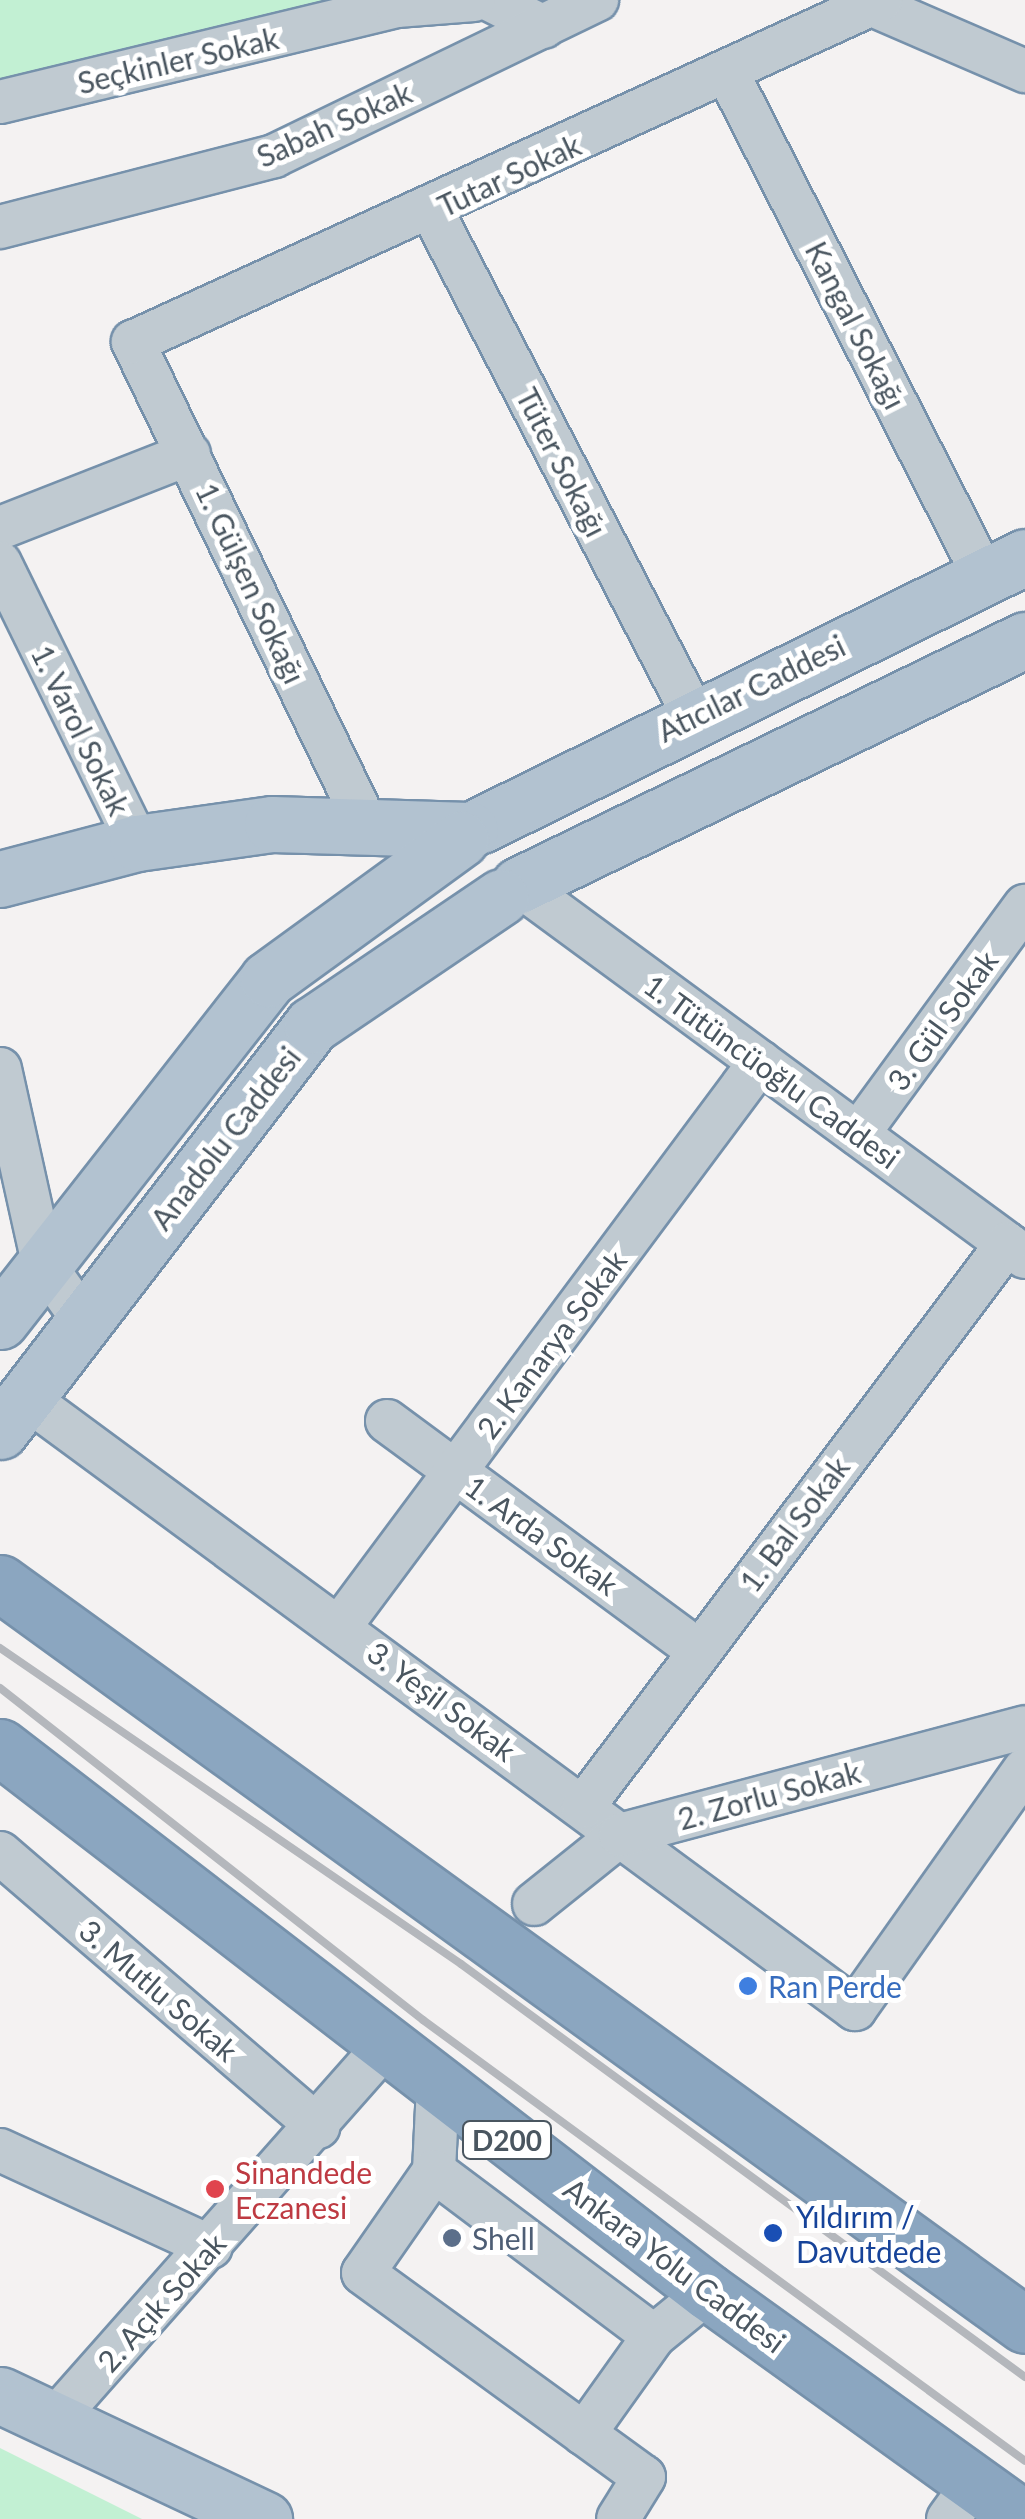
<!DOCTYPE html>
<html>
<head>
<meta charset="utf-8">
<style>
  body { margin:0 }
  #map { position:relative; width:1025px; height:2519px; overflow:hidden; background:#f4f2f2; font-family:Lato,sans-serif }
  div>[style] { position:absolute }
  .green>* { inset:0; background:#c2f0d3 }
  .roads { filter:drop-shadow(2px 0 #7691ab) drop-shadow(-2px 0 #7691ab) drop-shadow(0 2px #7691ab) drop-shadow(0 -2px #7691ab) }
  .minor>* { height:42px; margin:-21px; padding:0 21px; transform-origin:21px; border-radius:21px; background:#c0cad1 }
  .major>* { height:55px; margin:-27.5px; padding:0 27.5px; transform-origin:27.5px; border-radius:27.5px; background:#b2c2d0 }
  .highway>* { height:55px; margin:-27.5px; padding:0 27.5px; transform-origin:27.5px; border-radius:27.5px; background:#8ba6c0 }
  .rail>* { height:8px; margin:-4px; padding:0 4px; transform-origin:4px; border-radius:4px; background:#b4b7bc }
  .dots>* { width:28px; height:28px; translate:-50% -50%; box-sizing:border-box; border:5px solid #fff; border-radius:50% }
  span { translate:-50% -50%; white-space:nowrap; text-align:center; line-height:1.15; -webkit-text-stroke:10px #fff; paint-order:stroke }
  .shield-label span { padding:2px 8px; background:#fff; border:2px solid; border-radius:8px; -webkit-text-stroke-width:0 }
  .shield-label { font-size:28px; color:#4a5660; font-weight:700 }
  .street-label { font-size:30px; color:#4a5660 }
  .shop-label { font-size:30px; color:#366cbe }
  .left { translate:0 -50%; text-align:left }
  .health-label { font-size:30px; color:#be3a42 }
  .transit-label { font-size:30px; color:#164399 }
  .service-label { font-size:30px; color:#4e5e75 }
</style>
</head>
<body>
<div id="map">
  <div class="green">
    <div style="clip-path:polygon(0 0,352px 0,0 79px)"></div>
    <div style="clip-path:polygon(0 2448px,142px 2519px,0 2519px)"></div>
  </div>
  <div class="roads">
    <div class="minor">
      <div style="left:490px;top:0;width:60px;rotate:26.6deg"></div>
      <div style="left:861px;top:0;width:179px;rotate:23.4deg"></div>
      <div style="left:728px;top:74px;width:564px;rotate:62.98deg"></div>
      <div style="left:0;top:102px;width:408px;rotate:-13.6deg"></div>
      <div style="left:397px;top:6px;width:77px;rotate:-4.5deg"></div>
      <div style="left:432px;top:211px;width:567px;rotate:62.58deg"></div>
      <div style="left:0;top:227px;width:283px;rotate:-14.5deg"></div>
      <div style="left:274px;top:156px;width:359px;rotate:-25.8deg"></div>
      <div style="left:0;top:528px;width:203px;rotate:-21.4deg"></div>
      <div style="left:0;top:563px;width:312px;rotate:63.9deg"></div>
      <div style="left:367px;top:826px;width:538px;rotate:-115.8deg"></div>
      <div style="left:133px;top:342px;width:822px;rotate:-24.57deg"></div>
      <div style="left:519px;top:885px;width:628px;rotate:36.32deg"></div>
      <div style="left:0;top:1069px;width:199px;rotate:77.5deg"></div>
      <div style="left:43px;top:1263px;width:71px;rotate:54.7deg"></div>
      <div style="left:858px;top:1134px;width:283px;rotate:-53.8deg"></div>
      <div style="left:26px;top:1398px;width:1030px;rotate:36.39deg"></div>
      <div style="left:855px;top:2009px;width:294px;rotate:-54.7deg"></div>
      <div style="left:387px;top:1421px;width:386px;rotate:36.4deg"></div>
      <div style="left:341px;top:1625px;width:702px;rotate:-53.34deg"></div>
      <div style="left:583px;top:1807px;width:705px;rotate:-53.02deg"></div>
      <div style="left:0;top:1853px;width:420px;rotate:40.7deg"></div>
      <div style="left:534px;top:1904px;width:110px;rotate:-38.7deg"></div>
      <div style="left:620px;top:1835px;width:419px;rotate:-14.9deg"></div>
      <div style="left:438px;top:2086px;width:85px;rotate:92.7deg"></div>
      <div style="left:434px;top:2171px;width:275px;rotate:36.9deg"></div>
      <div style="left:654px;top:2336px;width:70px;rotate:-39.2deg"></div>
      <div style="left:0;top:2150px;width:232px;rotate:24.7deg"></div>
      <div style="left:434px;top:2171px;width:124px;rotate:124.8deg"></div>
      <div style="left:363px;top:2273px;width:347px;rotate:36deg"></div>
      <div style="left:644px;top:2477px;width:49px;rotate:121.8deg"></div>
      <div style="left:54px;top:2420px;width:498px;rotate:-48.5deg"></div>
      <div style="left:584px;top:2434px;width:120px;rotate:-54.5deg"></div>
      <div style="left:948px;top:2519px;width:44px;rotate:-54.2deg"></div>
    </div>
    <div class="major">
      <div style="left:481px;top:825px;width:606px;rotate:-26.23deg"></div>
      <div style="left:0;top:879px;width:142px;rotate:-14.7deg"></div>
      <div style="left:137px;top:843px;width:136px;rotate:-8deg"></div>
      <div style="left:272px;top:824px;width:198px;rotate:1.7deg"></div>
      <div style="left:519px;top:885px;width:562px;rotate:-25.84deg"></div>
      <div style="left:0;top:1321px;width:434px;rotate:-51.9deg"></div>
      <div style="left:268px;top:979px;width:238px;rotate:-36deg"></div>
      <div style="left:0;top:1431px;width:512px;rotate:-52.46deg"></div>
      <div style="left:312px;top:1025px;width:228px;rotate:-34.1deg"></div>
      <div style="left:0;top:2395px;width:292px;rotate:25.2deg"></div>
    </div>
    <div class="highway">
      <div style="left:0;top:1583px;width:1265px;rotate:35.9deg"></div>
      <div style="left:0;top:1747px;width:893px;rotate:37.59deg"></div>
      <div style="left:708px;top:2292px;width:389px;rotate:35.7deg"></div>
    </div>
  </div>
  <div class="rail">
    <div style="left:0;top:1648px;width:559px;rotate:34.43deg"></div>
    <div style="left:461px;top:1964px;width:699px;rotate:36.21deg"></div>
    <div style="left:0;top:1688px;width:538px;rotate:38.13deg"></div>
    <div style="left:423px;top:2020px;width:746px;rotate:36.22deg"></div>
  </div>
  <div class="dots">
    <div style="left:748px;top:1986px;background:#3f7fe0"></div>
    <div style="left:215px;top:2189px;background:#e0444e"></div>
    <div style="left:773px;top:2233px;background:#1a4fb4"></div>
    <div style="left:452px;top:2238px;background:#5c6f8a"></div>
  </div>
  <div class="shield-label">
    <span style="left:507px;top:2140px">D200</span>
  </div>
  <div class="street-label">
    <span style="left:178px;top:60px;rotate:-13deg">Seçkinler Sokak</span>
    <span style="left:334px;top:124px;rotate:-24deg">Sabah Sokak</span>
    <span style="left:509px;top:175px;rotate:-25deg">Tutar Sokak</span>
    <span style="left:856px;top:325px;rotate:63deg">Kangal Sokağı</span>
    <span style="left:562px;top:462px;rotate:63deg">Tüter Sokağı</span>
    <span style="left:251px;top:583px;rotate:65deg">1. Gülşen Sokağı</span>
    <span style="left:751px;top:688px;rotate:-26deg">Atıcılar Caddesi</span>
    <span style="left:81px;top:730px;rotate:64deg">1. Varol Sokak</span>
    <span style="left:942px;top:1020px;rotate:-54deg">3. Gül Sokak</span>
    <span style="left:772px;top:1071px;rotate:36deg">1. Tütüncüoğlu Caddesi</span>
    <span style="left:225px;top:1138px;rotate:-52deg">Anadolu Caddesi</span>
    <span style="left:551px;top:1344px;rotate:-53deg">2. Kanarya Sokak</span>
    <span style="left:794px;top:1524px;rotate:-53deg">1. Bal Sokak</span>
    <span style="left:542px;top:1535px;rotate:36deg">1. Arda Sokak</span>
    <span style="left:442px;top:1701px;rotate:37deg">3. Yeşil Sokak</span>
    <span style="left:769px;top:1795px;rotate:-15deg">2. Zorlu Sokak</span>
    <span style="left:159px;top:1990px;rotate:41deg">3. Mutlu Sokak</span>
    <span style="left:675px;top:2265px;rotate:37deg">Ankara Yolu Caddesi</span>
    <span style="left:161px;top:2302px;rotate:-48deg">2. Açık Sokak</span>
  </div>
  <div class="shop-label">
    <span class="left" style="left:768px;top:1986px">Ran Perde</span>
  </div>
  <div class="health-label">
    <span class="left" style="left:235px;top:2189px">Sinandede<br>Eczanesi</span>
  </div>
  <div class="transit-label">
    <span class="left" style="left:796px;top:2233px">Yıldırım /<br>Davutdede</span>
  </div>
  <div class="service-label">
    <span class="left" style="left:472px;top:2238px">Shell</span>
  </div>
</div>
</body>
</html>
